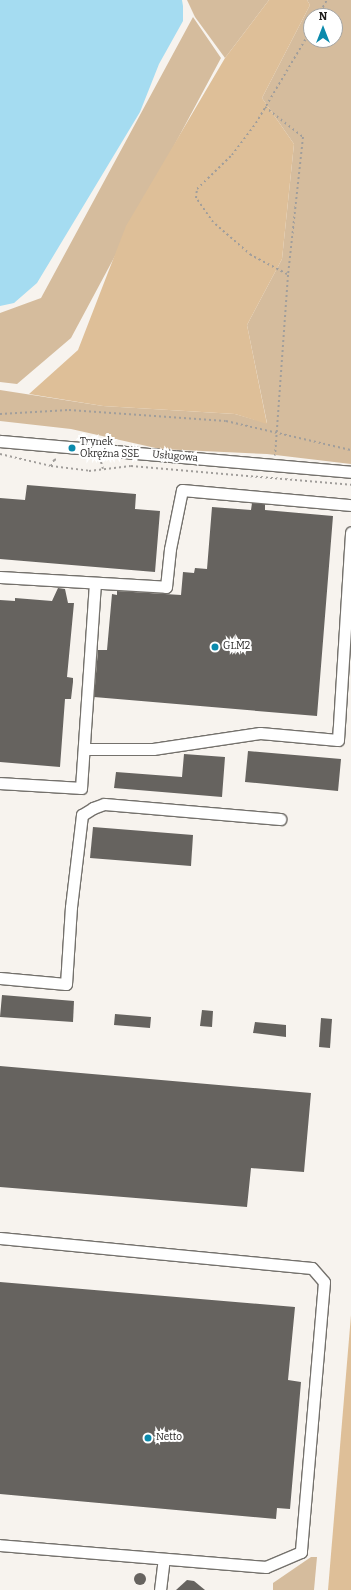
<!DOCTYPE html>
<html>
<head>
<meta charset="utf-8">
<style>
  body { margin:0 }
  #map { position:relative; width:351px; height:1590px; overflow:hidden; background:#f7f3ee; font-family:Bitter,serif }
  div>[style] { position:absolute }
  .green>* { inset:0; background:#d5bc9d }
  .forest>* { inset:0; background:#debf98 }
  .water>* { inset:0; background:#a5dcf1 }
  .building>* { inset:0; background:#66635f }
  .round { border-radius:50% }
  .path>* { height:2px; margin-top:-1px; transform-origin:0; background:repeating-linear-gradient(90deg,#a19e9b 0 2px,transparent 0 5px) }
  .roads { filter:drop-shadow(1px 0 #74716c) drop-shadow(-1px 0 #74716c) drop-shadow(0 1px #74716c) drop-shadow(0 -1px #74716c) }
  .minor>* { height:11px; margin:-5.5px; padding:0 5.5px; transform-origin:5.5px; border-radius:5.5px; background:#fff }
  .dots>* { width:11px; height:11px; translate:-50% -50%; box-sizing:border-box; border:2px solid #fff; border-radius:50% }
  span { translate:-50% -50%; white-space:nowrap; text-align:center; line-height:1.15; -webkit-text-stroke:4px #fff; paint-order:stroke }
  .poi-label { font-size:10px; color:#1f1d1c }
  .left { translate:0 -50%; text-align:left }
  .street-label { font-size:10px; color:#1f1d1c }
  .north { position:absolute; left:303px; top:8px; width:40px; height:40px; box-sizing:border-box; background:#fff; border:1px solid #a5a5a4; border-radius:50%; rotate:0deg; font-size:11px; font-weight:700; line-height:16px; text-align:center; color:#1f1d1c }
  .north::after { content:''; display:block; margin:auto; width:14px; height:18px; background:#0b8aac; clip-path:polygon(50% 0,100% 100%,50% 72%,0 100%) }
</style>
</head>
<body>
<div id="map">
  <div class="green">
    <div style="clip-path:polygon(187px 0,269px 0,225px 58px,195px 17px)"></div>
    <div style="clip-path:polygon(evenodd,307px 0,351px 0,351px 464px,267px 454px,160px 449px,71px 429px,0 421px,0 390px,103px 406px,235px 414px,267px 423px,247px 325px,282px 259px,294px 144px,262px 98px,310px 5px,307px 0,311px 16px,335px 16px,335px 40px,311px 40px,311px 16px)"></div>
    <div style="clip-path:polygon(193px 17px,221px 58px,71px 338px,17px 384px,0 382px,0 313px,41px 298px)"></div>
    <div style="clip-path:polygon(311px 1557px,317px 1557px,314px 1590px,273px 1590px,273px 1583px)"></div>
  </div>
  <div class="forest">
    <div style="clip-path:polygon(269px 0,307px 0,310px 5px,262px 98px,294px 144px,282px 259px,247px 325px,267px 424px,235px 414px,103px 406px,29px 394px,78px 350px,126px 226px,225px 58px)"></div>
    <div style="clip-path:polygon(351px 1315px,351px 1590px,328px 1590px)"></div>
  </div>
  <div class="water">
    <div style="clip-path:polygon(0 0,182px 0,183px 6px,183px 21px,159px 64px,140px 112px,37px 283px,14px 303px,0 306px)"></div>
  </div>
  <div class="building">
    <div style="clip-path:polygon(27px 485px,136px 494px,135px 509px,160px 511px,155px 572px,0 559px,0 498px,25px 500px)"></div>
    <div style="clip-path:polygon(252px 503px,265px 504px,265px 510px,333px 516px,317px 716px,94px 697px,98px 650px,107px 650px,112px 594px,117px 595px,117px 591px,181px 595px,183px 572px,194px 573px,195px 568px,207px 569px,212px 507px,251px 510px)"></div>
    <div style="clip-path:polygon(58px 588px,65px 589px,68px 603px,74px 603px,67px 677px,73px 678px,73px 682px,71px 699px,65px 699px,60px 767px,0 762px,0 600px,15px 601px,15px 598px,52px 601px)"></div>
    <div style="clip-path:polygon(248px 751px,341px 759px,338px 791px,245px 782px)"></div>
    <div style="clip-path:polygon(184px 754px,225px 757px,222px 797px,114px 788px,116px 772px,182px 777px)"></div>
    <div style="clip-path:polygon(93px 827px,193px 835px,191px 866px,90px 858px)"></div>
    <div style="clip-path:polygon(2px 995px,74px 1001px,73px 1022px,0 1017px)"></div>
    <div style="clip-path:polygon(202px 1010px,213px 1011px,212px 1027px,200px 1026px)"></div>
    <div style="clip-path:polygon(115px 1014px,151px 1017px,150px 1028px,114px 1025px)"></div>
    <div style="clip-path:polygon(321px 1018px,332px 1019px,330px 1048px,319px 1047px)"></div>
    <div style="clip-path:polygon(255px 1022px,286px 1025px,286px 1037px,253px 1033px)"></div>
    <div style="clip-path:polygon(0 1066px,311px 1093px,304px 1172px,251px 1168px,247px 1207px,0 1187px)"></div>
    <div style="clip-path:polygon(0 1282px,295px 1307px,288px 1380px,301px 1382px,290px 1509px,277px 1508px,276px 1519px,0 1494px)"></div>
    <div class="round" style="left:134px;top:1573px;width:12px;height:12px"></div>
    <div style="clip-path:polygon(187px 1580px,194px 1581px,205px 1590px,176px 1590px)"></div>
  </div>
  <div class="path">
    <div style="left:318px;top:16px;width:18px;rotate:-61deg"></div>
    <div style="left:265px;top:107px;width:48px;rotate:38.3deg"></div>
    <div style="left:303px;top:137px;width:139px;rotate:96.2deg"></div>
    <div style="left:288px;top:275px;width:181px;rotate:94.1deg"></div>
    <div style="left:287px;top:274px;width:41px;rotate:-152.2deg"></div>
    <div style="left:251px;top:255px;width:50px;rotate:-139deg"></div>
    <div style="left:213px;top:222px;width:29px;rotate:-125deg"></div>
    <div style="left:196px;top:198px;width:9px;rotate:-84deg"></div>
    <div style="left:197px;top:189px;width:49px;rotate:-44.2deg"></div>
    <div style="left:232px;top:155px;width:40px;rotate:-53deg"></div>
    <div style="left:256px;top:123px;width:108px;rotate:-59.4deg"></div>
    <div style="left:0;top:414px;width:69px;rotate:-3.3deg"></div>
    <div style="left:69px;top:410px;width:157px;rotate:4deg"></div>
    <div style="left:226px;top:421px;width:128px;rotate:13.1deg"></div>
    <div style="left:0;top:454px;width:52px;rotate:13.2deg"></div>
    <div style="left:51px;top:466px;width:38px;rotate:7deg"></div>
    <div style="left:89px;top:471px;width:42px;rotate:-6.8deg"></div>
    <div style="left:131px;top:466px;width:221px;rotate:4.9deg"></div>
    <div style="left:101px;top:462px;width:7px;rotate:74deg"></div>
    <div style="left:51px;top:466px;width:7px;rotate:-63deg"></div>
    <div style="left:54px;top:460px;width:4px;rotate:-14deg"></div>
  </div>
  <div class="roads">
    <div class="minor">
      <div style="left:0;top:441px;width:352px;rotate:5deg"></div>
      <div style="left:0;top:577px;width:166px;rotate:3.4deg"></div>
      <div style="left:166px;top:587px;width:38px;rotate:-84deg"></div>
      <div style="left:170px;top:549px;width:60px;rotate:-78.5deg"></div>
      <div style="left:182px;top:490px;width:170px;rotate:5.1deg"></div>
      <div style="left:84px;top:749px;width:69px"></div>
      <div style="left:153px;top:749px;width:108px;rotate:-8.5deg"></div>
      <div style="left:260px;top:733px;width:78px;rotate:5.1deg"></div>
      <div style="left:338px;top:740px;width:208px;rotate:-86.4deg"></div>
      <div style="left:0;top:783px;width:81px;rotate:3.5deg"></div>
      <div style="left:81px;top:788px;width:204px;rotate:-86.1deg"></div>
      <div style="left:0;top:978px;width:66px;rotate:5.2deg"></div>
      <div style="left:66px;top:984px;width:77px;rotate:-86.3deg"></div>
      <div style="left:71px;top:907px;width:93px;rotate:-83.2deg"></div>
      <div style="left:82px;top:815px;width:13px;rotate:-32deg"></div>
      <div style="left:93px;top:808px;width:12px;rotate:-20deg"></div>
      <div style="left:104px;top:804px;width:177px;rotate:4.9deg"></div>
      <div style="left:0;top:1238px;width:313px;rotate:5.5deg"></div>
      <div style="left:312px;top:1268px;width:18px;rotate:49deg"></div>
      <div style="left:324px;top:1282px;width:271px;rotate:94.9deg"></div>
      <div style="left:301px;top:1552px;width:38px;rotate:157deg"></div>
      <div style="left:266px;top:1567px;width:267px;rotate:-175.3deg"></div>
      <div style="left:160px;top:1590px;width:31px;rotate:-83deg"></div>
    </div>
  </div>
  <div class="dots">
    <div style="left:72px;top:448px;background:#0b8aac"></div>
    <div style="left:215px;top:647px;background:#0b8aac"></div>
    <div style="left:148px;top:1438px;background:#0b8aac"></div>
  </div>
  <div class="poi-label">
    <span class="left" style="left:80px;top:448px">Trynek<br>Okrężna SSE</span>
    <span class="left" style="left:223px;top:647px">GLM2</span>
    <span class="left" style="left:156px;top:1438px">Netto</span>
  </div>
  <div class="street-label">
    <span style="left:175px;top:457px;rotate:5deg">Usługowa</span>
  </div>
  <div class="north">N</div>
</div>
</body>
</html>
